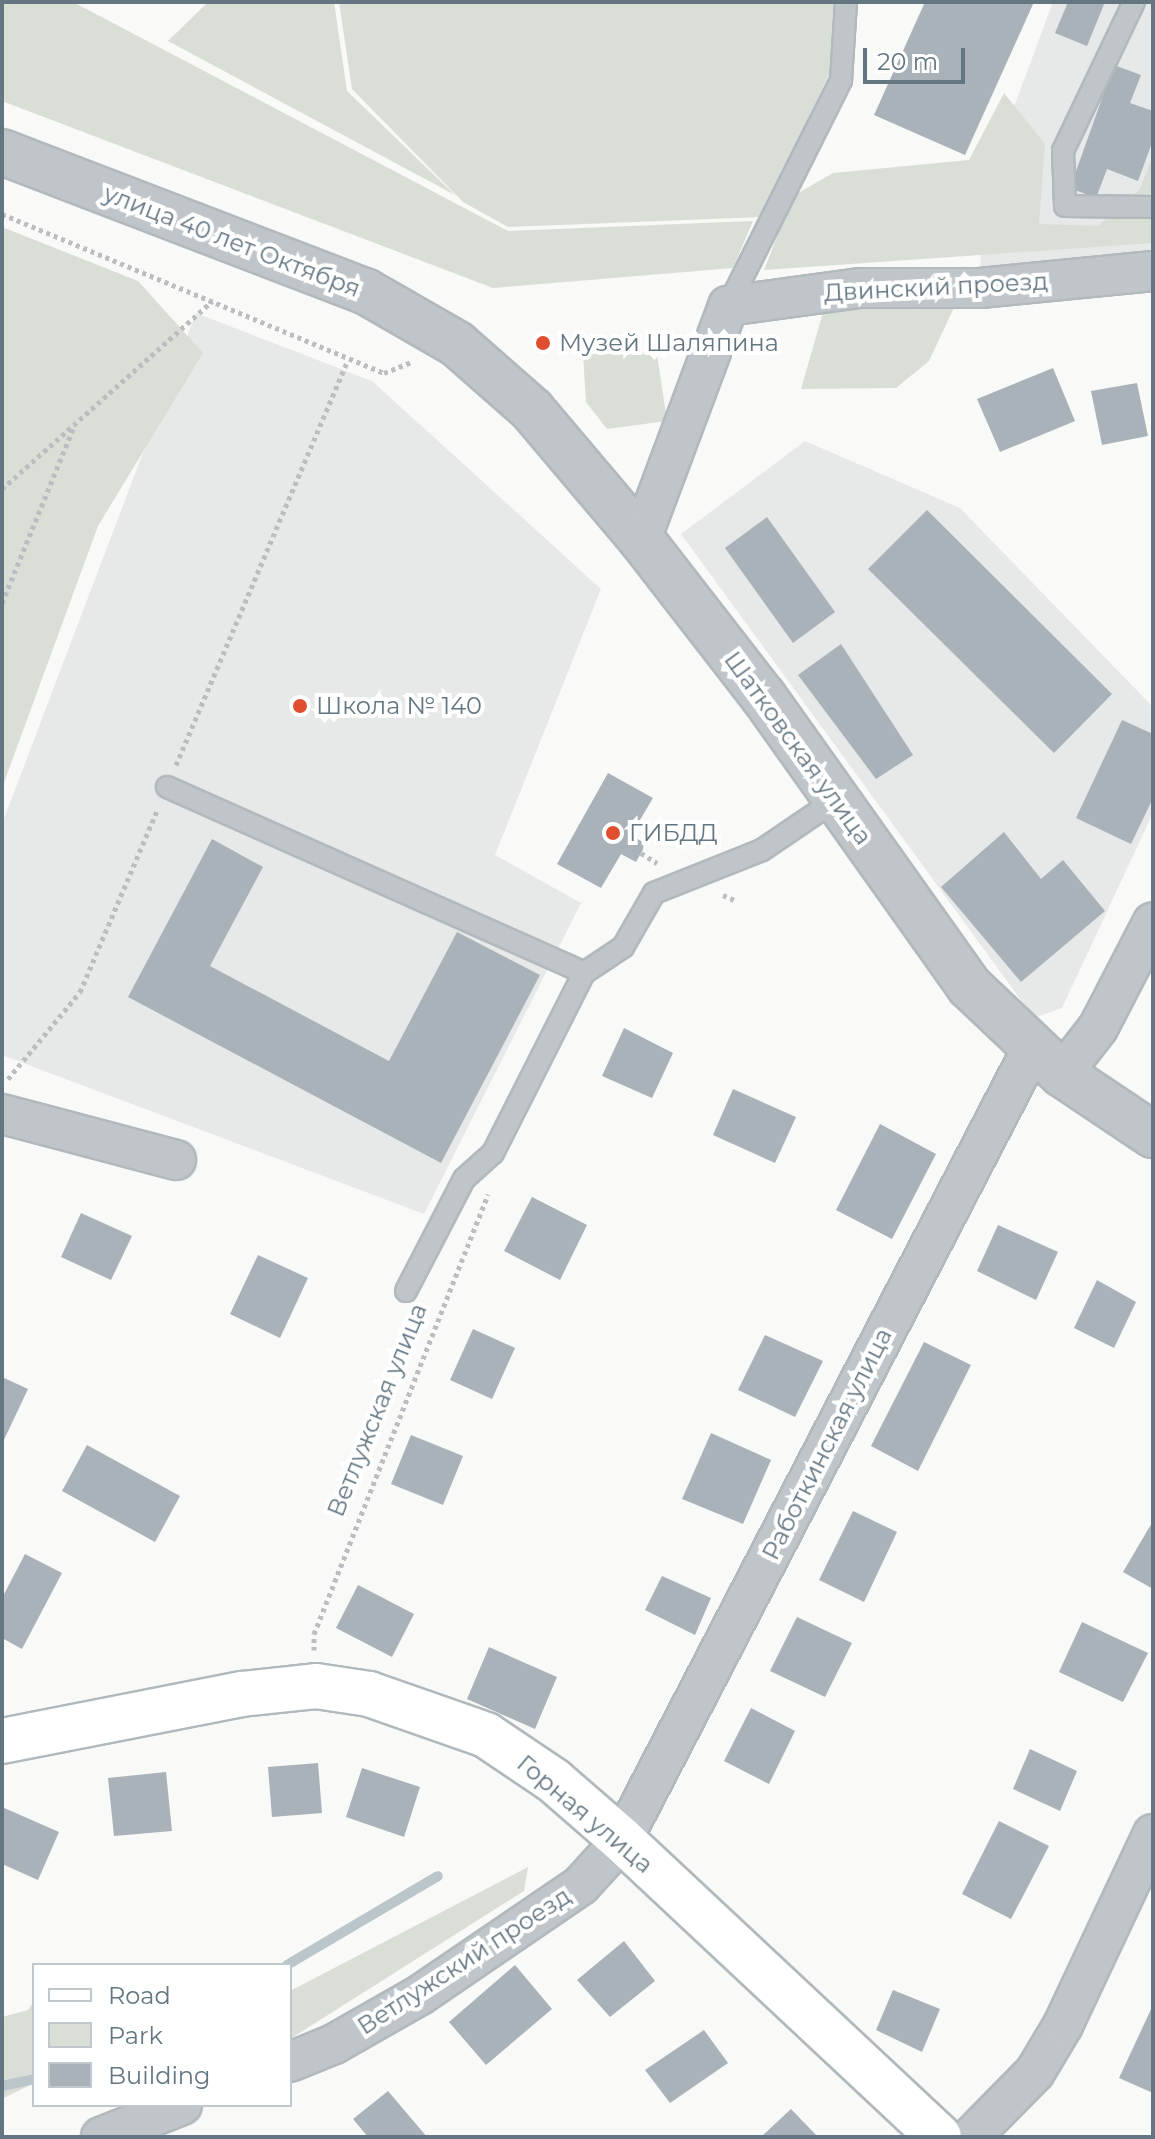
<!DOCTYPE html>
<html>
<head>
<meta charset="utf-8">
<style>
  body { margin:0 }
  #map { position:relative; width:1155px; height:2139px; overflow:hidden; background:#f9f9f7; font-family:Montserrat,sans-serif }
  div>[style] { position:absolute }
  .built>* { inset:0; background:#e7e8e8 }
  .green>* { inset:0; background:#d9ded6 }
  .stream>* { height:10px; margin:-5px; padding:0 5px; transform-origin:5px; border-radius:5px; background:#bac6ca }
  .building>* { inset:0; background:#a9b2b8 }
  .path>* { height:5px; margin-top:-2.5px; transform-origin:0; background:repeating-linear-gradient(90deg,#babec1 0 4px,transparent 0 8px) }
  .roads { filter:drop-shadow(2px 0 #b2b9bd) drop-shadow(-2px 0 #b2b9bd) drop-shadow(0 2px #b2b9bd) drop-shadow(0 -2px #b2b9bd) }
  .service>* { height:20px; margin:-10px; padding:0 10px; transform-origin:10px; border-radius:10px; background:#c0c5c9 }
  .minor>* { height:38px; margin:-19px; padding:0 19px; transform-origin:19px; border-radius:19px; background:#c0c5c9 }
  .tertiary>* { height:44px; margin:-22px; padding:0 22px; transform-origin:22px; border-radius:22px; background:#c0c5c9 }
  .secondary>* { height:44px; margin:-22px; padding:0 22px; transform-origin:22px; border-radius:22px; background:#fff }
  .dots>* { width:22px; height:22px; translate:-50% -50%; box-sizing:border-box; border:4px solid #fff; border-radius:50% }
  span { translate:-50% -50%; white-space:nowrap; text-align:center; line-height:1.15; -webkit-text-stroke:8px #fff; paint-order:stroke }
  .street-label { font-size:24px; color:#647681 }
  .poi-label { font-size:24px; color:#647681 }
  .left { translate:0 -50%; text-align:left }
  .frame { position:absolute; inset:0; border:4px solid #647681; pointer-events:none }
  .legend { position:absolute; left:32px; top:1963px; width:260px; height:144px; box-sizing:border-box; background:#fff; border:2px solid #c1c8cd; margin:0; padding:10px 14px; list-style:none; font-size:24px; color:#647681 }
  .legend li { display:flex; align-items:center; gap:16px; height:40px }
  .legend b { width:40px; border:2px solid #c1c8cd }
  .scale { position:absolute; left:863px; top:48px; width:102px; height:36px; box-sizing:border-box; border:4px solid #647681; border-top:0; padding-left:10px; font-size:24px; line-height:28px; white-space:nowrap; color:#647681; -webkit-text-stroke:6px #fff; paint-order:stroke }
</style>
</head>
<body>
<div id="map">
  <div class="built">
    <div style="clip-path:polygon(1053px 2px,1153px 2px,1153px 271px,980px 288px,982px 193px)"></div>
    <div style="clip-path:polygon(196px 313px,372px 381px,601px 589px,495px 855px,581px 903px,424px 1214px,2px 1055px,2px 824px)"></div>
    <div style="clip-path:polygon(805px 441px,960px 508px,1153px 707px,1153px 813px,1062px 1008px,1034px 1018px,681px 534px)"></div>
  </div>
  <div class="green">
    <div style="clip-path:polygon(2px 2px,73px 2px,508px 231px,753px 221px,733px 268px,493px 288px,2px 101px)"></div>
    <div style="clip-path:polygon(208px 2px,334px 2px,347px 91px,455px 195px,168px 41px)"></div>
    <div style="clip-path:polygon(339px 2px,835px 2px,832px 68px,761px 217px,508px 227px,463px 202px,352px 89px)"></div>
    <div style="clip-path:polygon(1004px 93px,1045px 144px,1039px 224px,1098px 226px,1140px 189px,1153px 156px,1153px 243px,764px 270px,793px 196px,833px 173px,969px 160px)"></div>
    <div style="clip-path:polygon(2px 227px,138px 281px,203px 353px,98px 526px,2px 788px)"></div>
    <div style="clip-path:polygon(957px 301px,929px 361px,896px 388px,801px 389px,824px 309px)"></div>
    <div style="clip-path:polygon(583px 354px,657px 354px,667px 421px,607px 429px,586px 402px)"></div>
    <div style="clip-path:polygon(528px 1867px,524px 1891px,290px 2039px,290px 1991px)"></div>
    <div style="clip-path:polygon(34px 2001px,34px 2083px,2px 2099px,2px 2017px,28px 2010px)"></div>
  </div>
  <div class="stream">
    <div style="left:287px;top:1965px;width:175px;rotate:-30.5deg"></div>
    <div style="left:2px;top:2086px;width:33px;rotate:-12deg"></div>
  </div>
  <div class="building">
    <div style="clip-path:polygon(925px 2px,1034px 2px,965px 155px,874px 115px)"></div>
    <div style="clip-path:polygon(1068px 2px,1105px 2px,1087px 46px,1055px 33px)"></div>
    <div style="clip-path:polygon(1114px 65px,1141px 75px,1130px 103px,1153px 111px,1153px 140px,1138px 181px,1107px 169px,1096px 198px,1070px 188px)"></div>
    <div style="clip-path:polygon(1053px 368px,1075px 421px,1000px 452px,977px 399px)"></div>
    <div style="clip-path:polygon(1137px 383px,1148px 436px,1102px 445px,1091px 391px)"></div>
    <div style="clip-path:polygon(927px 510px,1112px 694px,1054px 753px,868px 569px)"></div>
    <div style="clip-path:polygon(767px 517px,835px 612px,793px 643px,725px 548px)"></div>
    <div style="clip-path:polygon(841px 644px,913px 755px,876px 779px,798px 675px)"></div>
    <div style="clip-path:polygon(1122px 720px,1153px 734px,1153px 798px,1131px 844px,1076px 818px)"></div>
    <div style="clip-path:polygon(608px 773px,653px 798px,631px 835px,646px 844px,636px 862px,621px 854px,601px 888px,557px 864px)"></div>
    <div style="clip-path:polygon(1004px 832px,1041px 879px,1063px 860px,1105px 911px,1021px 982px,941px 887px)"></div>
    <div style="clip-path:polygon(212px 839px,263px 867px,210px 966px,389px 1061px,457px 932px,540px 975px,441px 1163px,128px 997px)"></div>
    <div style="clip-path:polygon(624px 1028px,673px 1053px,652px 1098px,602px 1076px)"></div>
    <div style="clip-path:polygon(733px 1089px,796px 1117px,775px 1163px,713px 1135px)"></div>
    <div style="clip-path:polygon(880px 1124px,936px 1154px,892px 1239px,836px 1210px)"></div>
    <div style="clip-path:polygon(532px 1197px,587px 1225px,560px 1280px,504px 1251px)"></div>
    <div style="clip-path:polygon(81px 1213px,132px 1236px,111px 1280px,61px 1257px)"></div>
    <div style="clip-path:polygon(998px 1225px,1058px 1252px,1036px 1300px,977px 1271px)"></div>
    <div style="clip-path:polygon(258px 1255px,308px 1278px,280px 1338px,230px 1314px)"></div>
    <div style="clip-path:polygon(1097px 1280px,1136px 1302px,1114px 1348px,1074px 1328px)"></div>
    <div style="clip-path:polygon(473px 1329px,515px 1348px,492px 1399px,450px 1380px)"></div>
    <div style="clip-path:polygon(765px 1335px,823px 1361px,795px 1417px,738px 1390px)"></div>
    <div style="clip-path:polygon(924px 1342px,971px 1365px,918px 1471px,871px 1446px)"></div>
    <div style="clip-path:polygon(2px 1377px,28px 1389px,2px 1444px)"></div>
    <div style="clip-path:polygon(711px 1433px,771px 1460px,743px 1524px,682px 1499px)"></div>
    <div style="clip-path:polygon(411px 1435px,463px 1456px,443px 1505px,391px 1484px)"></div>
    <div style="clip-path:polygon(87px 1445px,180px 1496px,155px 1542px,62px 1491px)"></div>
    <div style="clip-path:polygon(853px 1511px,897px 1532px,864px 1602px,819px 1580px)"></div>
    <div style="clip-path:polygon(1153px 1521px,1153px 1589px,1123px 1572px)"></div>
    <div style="clip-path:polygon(25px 1554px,62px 1573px,22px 1649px,2px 1638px,2px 1598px)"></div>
    <div style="clip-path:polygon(662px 1576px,711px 1598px,695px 1635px,645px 1610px)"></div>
    <div style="clip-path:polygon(358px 1585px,414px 1614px,392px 1657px,336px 1628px)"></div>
    <div style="clip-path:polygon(797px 1617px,852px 1643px,825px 1697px,770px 1671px)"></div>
    <div style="clip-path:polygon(1082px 1622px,1148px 1653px,1123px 1702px,1059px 1672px)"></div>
    <div style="clip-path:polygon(489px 1647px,557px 1677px,535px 1729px,467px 1699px)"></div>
    <div style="clip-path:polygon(751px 1708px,795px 1731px,769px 1784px,724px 1761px)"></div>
    <div style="clip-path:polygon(1030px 1749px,1077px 1771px,1060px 1811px,1013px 1789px)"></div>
    <div style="clip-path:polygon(318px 1763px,322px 1813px,272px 1817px,268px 1767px)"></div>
    <div style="clip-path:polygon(362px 1768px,420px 1787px,404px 1837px,346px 1817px)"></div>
    <div style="clip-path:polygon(166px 1772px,172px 1831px,114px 1836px,108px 1778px)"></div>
    <div style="clip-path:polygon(2px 1807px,59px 1832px,38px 1880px,2px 1864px)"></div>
    <div style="clip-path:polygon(999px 1821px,1049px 1846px,1011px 1919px,962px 1894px)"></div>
    <div style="clip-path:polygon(624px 1941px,655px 1981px,610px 2017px,577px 1980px)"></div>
    <div style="clip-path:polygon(515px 1965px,552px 2009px,486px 2065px,449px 2022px)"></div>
    <div style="clip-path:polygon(893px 1990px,940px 2009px,922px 2052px,876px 2030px)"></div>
    <div style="clip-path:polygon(1153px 2005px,1153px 2093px,1119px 2078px)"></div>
    <div style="clip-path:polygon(704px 2030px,728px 2063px,670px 2103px,645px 2070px)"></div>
    <div style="clip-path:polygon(388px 2091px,427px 2137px,368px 2137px,353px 2119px)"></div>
    <div style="clip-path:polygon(791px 2109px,818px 2137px,761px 2137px)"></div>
  </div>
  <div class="path">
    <div style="left:2px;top:214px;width:414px;rotate:22.6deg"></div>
    <div style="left:384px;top:373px;width:29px;rotate:-22deg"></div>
    <div style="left:2px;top:489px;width:282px;rotate:-41.8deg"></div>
    <div style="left:2px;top:603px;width:190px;rotate:-67.8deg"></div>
    <div style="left:176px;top:765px;width:440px;rotate:-67deg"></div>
    <div style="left:641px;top:853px;width:19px;rotate:32deg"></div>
    <div style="left:723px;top:895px;width:12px;rotate:24deg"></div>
    <div style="left:8px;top:1079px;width:113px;rotate:-50.4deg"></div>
    <div style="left:80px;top:992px;width:197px;rotate:-67deg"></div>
    <div style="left:314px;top:1650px;width:16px;rotate:-90deg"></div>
    <div style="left:314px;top:1634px;width:473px;rotate:-68.4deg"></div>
  </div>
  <div class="roads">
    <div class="service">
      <div style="left:1134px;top:2px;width:165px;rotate:115.5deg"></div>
      <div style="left:1063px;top:151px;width:55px;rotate:87.9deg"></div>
      <div style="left:1065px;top:206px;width:88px;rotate:0.7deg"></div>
      <div style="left:728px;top:306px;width:253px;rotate:-63.4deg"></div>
      <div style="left:841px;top:80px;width:78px;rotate:-86.3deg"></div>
      <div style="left:167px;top:787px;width:457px;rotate:24deg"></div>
      <div style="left:406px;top:1291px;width:126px;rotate:-62.6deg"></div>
      <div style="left:464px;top:1179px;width:39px;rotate:-42deg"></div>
      <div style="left:493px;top:1153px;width:202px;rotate:-63.2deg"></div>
      <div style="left:584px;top:973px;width:47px;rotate:-33.7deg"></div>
      <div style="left:623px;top:947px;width:62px;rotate:-60.1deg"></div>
      <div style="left:654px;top:893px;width:116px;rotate:-21.7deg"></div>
      <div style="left:762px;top:850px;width:91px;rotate:-34.2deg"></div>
    </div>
    <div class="minor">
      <div style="left:641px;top:539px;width:249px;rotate:-69.5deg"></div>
      <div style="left:728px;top:306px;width:133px;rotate:-7.8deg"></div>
      <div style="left:860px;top:288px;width:120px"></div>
      <div style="left:980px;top:288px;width:174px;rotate:-5.6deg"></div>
      <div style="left:1062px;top:1074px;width:58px;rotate:-52deg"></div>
      <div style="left:1098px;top:1028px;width:119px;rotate:-62.6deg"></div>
      <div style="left:2px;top:1114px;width:180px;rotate:14.8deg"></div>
      <div style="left:290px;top:2062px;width:48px;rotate:-22.2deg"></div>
      <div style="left:334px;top:2044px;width:99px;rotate:-29.7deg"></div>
      <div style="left:420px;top:1995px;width:195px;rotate:-34.3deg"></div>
      <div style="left:581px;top:1885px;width:61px;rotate:-47.7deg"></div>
      <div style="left:622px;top:1840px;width:891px;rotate:-62.6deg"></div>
      <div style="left:101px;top:2137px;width:87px;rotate:-21.6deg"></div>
      <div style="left:971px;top:2137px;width:91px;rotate:-45.4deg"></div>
      <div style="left:1035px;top:2072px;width:55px;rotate:-59.2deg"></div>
      <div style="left:1063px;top:2025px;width:211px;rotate:-64.8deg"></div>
    </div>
    <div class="tertiary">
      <div style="left:2px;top:152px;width:389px;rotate:21deg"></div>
      <div style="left:365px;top:291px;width:106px;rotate:29.9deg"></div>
      <div style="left:457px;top:344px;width:100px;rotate:41.3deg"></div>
      <div style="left:532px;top:410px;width:169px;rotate:49.8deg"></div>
      <div style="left:641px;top:539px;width:199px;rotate:52.2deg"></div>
      <div style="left:763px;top:696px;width:356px;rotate:54.6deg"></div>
      <div style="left:969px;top:986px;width:128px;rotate:43.4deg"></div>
      <div style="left:1062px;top:1074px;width:110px;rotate:33.8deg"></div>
    </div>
    <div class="secondary">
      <div style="left:2px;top:1741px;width:245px;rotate:-11.1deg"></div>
      <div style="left:242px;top:1694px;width:74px;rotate:-6.2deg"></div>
      <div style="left:316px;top:1686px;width:54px;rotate:8.6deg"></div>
      <div style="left:369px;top:1694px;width:124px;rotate:19.3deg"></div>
      <div style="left:486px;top:1735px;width:81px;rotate:33.9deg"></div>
      <div style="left:553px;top:1780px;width:91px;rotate:41deg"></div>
      <div style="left:622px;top:1840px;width:434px;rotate:43.1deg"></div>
    </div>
  </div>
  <div class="dots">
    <div style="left:543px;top:343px;background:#e04d2f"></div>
    <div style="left:300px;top:706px;background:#e04d2f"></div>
    <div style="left:613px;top:833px;background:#e04d2f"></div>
  </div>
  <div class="street-label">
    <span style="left:232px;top:241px;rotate:21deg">улица 40 лет Октября</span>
    <span style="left:936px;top:287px;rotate:-3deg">Двинский проезд</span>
    <span style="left:798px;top:748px;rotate:54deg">Шатковская улица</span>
    <span style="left:377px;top:1410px;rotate:-68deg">Ветлужская улица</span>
    <span style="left:827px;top:1444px;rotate:-63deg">Работкинская улица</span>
    <span style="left:585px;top:1814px;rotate:40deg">Горная улица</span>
    <span style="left:464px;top:1961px;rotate:-33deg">Ветлужский проезд</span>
  </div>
  <div class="poi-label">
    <span class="left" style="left:559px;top:343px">Музей Шаляпина</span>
    <span class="left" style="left:316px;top:706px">Школа № 140</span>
    <span class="left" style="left:629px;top:833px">ГИБДД</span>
  </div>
  <div class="frame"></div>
  <ul class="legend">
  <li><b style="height:10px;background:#fff"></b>Road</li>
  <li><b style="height:22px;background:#d9ded6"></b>Park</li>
  <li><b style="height:22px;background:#a9b2b8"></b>Building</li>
  </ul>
  <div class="scale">20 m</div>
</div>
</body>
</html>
